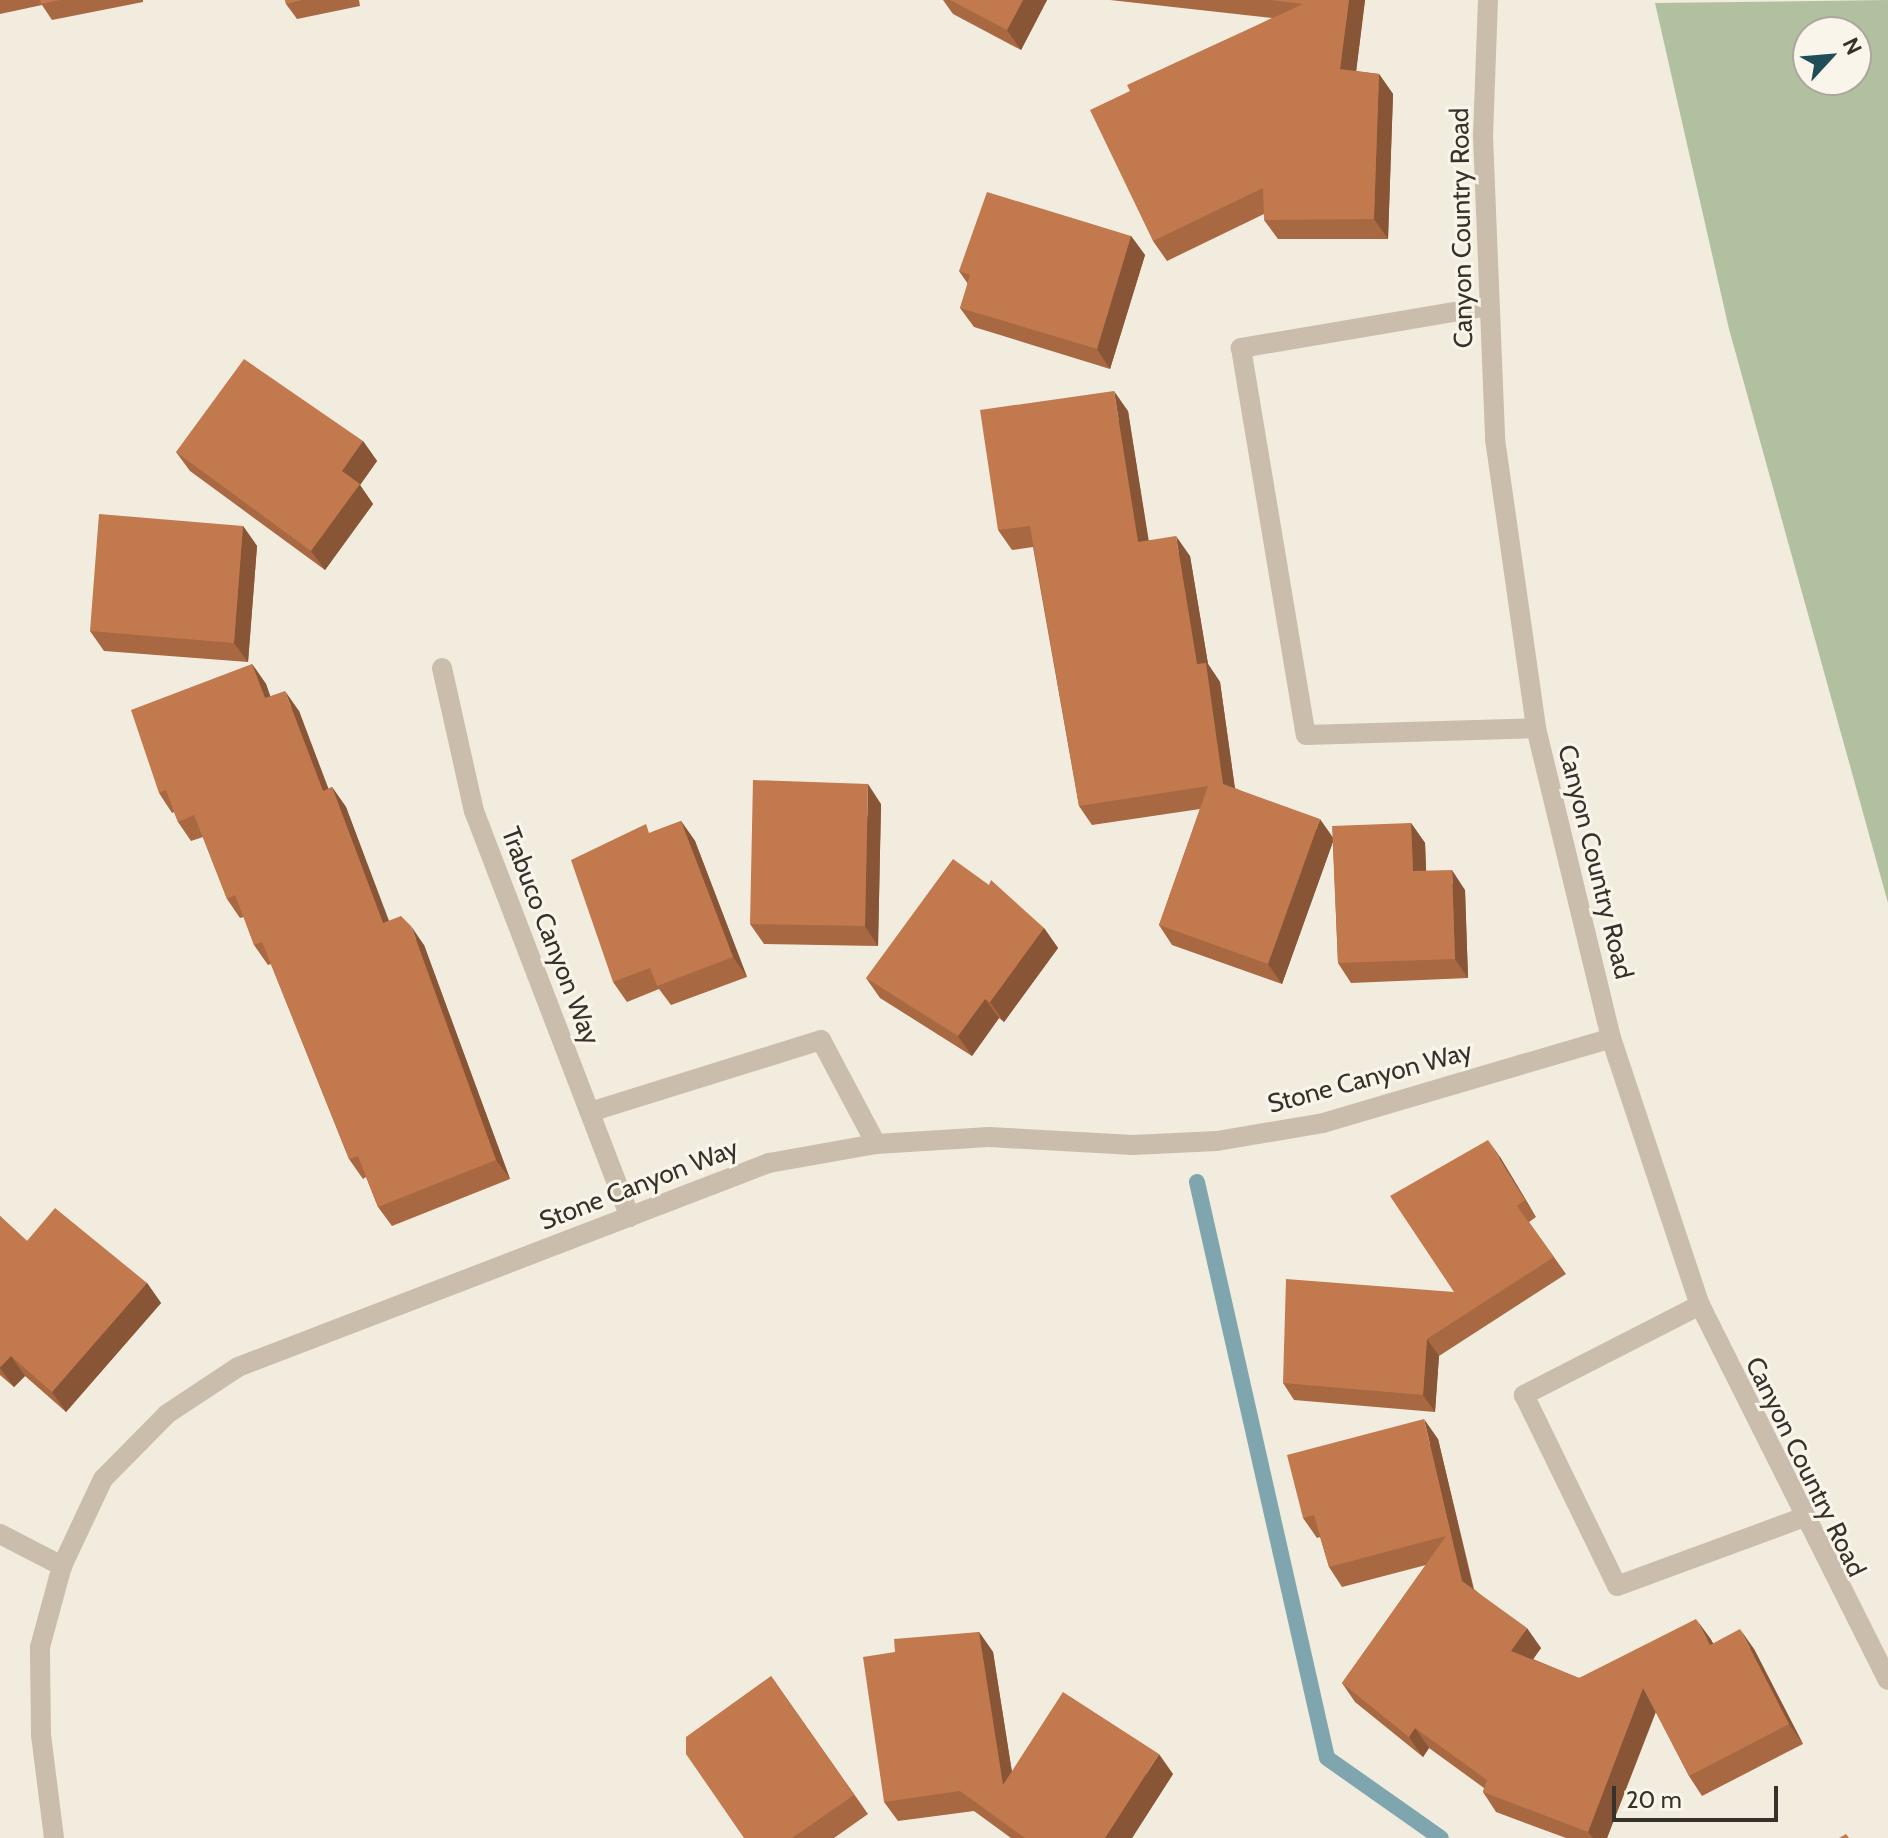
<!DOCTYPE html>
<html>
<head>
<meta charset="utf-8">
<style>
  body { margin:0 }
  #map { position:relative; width:1888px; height:1838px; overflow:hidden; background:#f2ecdf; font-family:Cabin,sans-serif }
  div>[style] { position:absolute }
  .green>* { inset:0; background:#b1c19f }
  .stream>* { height:16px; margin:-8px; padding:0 8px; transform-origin:8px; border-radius:8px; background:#7fa6ae }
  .lane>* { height:20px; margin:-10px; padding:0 10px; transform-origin:10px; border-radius:10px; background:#cabdab }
  .street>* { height:20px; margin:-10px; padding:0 10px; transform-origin:10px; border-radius:10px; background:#cabdab }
  .wall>* { inset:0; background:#a76842 }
  .shaded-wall>* { inset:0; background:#885536 }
  .building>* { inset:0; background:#c2794d }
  span { translate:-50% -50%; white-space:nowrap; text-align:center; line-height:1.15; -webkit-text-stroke:6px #faf5eb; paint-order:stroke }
  .street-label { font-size:26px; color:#38302a }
  .north { position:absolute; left:1792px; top:16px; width:80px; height:80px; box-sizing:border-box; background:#faf5eb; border:2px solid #aca69e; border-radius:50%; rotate:64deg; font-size:22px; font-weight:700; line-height:32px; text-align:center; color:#38302a }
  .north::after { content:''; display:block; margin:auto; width:28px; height:36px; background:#204e58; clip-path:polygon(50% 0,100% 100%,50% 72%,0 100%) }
  .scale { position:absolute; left:1612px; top:1786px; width:166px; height:36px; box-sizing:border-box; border:4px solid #38302a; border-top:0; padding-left:10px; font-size:24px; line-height:28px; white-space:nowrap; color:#38302a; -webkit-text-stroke:6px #faf5eb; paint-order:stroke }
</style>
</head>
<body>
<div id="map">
  <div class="green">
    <div style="clip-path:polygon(evenodd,1888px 0,1888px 903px,1729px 329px,1655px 3px,1888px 0,1808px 32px,1856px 32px,1856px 80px,1808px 80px,1808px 32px)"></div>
  </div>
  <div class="stream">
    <div style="left:1197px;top:1182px;width:590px;rotate:77.28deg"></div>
    <div style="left:1327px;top:1758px;width:139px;rotate:35.1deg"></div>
  </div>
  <div class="lane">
    <div style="left:1489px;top:306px;width:252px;rotate:170.4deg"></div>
    <div style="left:1241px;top:348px;width:392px;rotate:80.5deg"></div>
    <div style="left:1306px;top:735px;width:230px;rotate:-1.7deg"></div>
    <div style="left:1700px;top:1305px;width:198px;rotate:152.9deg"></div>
    <div style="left:1524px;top:1395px;width:212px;rotate:64deg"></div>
    <div style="left:1617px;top:1586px;width:197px;rotate:-20.2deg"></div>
  </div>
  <div class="street">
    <div style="left:1488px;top:0;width:136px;rotate:92.1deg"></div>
    <div style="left:1483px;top:136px;width:303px;rotate:87.7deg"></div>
    <div style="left:1495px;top:439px;width:292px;rotate:81.9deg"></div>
    <div style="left:1536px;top:728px;width:319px;rotate:76.4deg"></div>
    <div style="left:1611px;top:1038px;width:281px;rotate:71.6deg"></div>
    <div style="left:1700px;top:1305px;width:419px;rotate:63.4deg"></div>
    <div style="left:442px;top:668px;width:147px;rotate:77.4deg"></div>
    <div style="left:474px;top:811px;width:435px;rotate:69deg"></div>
    <div style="left:590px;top:1112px;width:242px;rotate:-17.3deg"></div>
    <div style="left:821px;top:1040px;width:118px;rotate:62.1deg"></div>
    <div style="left:0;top:1534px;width:70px;rotate:27.3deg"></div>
    <div style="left:54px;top:1838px;width:104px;rotate:-97.2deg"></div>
    <div style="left:41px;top:1735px;width:88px;rotate:-90.7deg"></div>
    <div style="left:40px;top:1647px;width:84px;rotate:-74.8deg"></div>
    <div style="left:62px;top:1566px;width:96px;rotate:-64.8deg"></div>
    <div style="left:103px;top:1479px;width:91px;rotate:-45.4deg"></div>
    <div style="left:167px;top:1414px;width:85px;rotate:-33.5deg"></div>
    <div style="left:238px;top:1367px;width:569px;rotate:-21.02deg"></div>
    <div style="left:769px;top:1163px;width:109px;rotate:-10.1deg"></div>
    <div style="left:876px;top:1144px;width:113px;rotate:-3.5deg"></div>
    <div style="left:989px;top:1137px;width:144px;rotate:3.2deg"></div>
    <div style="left:1133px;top:1145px;width:84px;rotate:-2.7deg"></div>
    <div style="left:1217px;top:1141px;width:108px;rotate:-9.6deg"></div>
    <div style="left:1323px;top:1123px;width:300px;rotate:-16.4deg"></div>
  </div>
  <div class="wall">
    <div style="clip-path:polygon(0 0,143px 0,143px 2px,52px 20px,42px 5px,0 14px)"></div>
    <div style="clip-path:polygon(285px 0,359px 0,360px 6px,297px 19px,286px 4px)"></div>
    <div style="clip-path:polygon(943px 0,1047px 0,1021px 50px,953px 14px)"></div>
    <div style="clip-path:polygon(1110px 0,1365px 0,1356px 71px,1379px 74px,1393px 94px,1388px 239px,1278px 239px,1264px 220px,1264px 214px,1167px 261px,1153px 241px,1130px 91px,1272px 18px)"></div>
    <div style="clip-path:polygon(1131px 236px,1145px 255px,1110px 369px,974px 327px,960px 308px,968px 284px,959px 271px)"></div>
    <div style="clip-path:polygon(1128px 411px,1148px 540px,1190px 556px,1208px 664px,1220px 682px,1235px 788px,1333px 838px,1411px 823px,1425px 843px,1426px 871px,1465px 890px,1468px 978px,1351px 983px,1338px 963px,1333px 841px,1282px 984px,1172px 945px,1159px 925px,1200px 809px,1092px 825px,1079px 806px,1033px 547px,1012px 550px,998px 530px)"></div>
    <div style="clip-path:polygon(363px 441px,377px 461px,360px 485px,373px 504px,325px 570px,190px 471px,176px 452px)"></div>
    <div style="clip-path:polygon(243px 526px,257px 546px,248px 662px,104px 651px,90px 631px)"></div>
    <div style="clip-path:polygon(252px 664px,266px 684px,270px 696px,299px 711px,328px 789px,332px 787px,346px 807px,388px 921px,424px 945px,510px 1179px,392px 1226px,378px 1207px,366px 1177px,363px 1179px,349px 1159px,271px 964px,268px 965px,254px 945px,244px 917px,240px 918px,227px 899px,203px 837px,191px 841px,178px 822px,174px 812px,172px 813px,159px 793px)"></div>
    <div style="clip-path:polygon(881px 804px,878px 946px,764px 944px,750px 924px)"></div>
    <div style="clip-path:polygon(681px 821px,695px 841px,747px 977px,671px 1005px,659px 989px,627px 1002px,613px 982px,652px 832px)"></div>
    <div style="clip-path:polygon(1044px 928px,1058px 948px,1004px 1022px,999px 1018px,972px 1056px,880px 998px,866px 978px)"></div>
    <div style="clip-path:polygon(1500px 1157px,1536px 1217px,1529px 1222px,1566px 1274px,1439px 1356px,1435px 1412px,1294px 1400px,1283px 1383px,1454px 1292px)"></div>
    <div style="clip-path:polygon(0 1216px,27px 1241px,147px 1283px,161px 1303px,66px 1412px,25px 1376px,14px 1387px,0 1375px)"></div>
    <div style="clip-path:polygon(1438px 1439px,1474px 1589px,1541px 1648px,1533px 1659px,1579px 1678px,1710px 1638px,1713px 1643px,1754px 1649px,1803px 1744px,1702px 1796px,1689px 1776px,1656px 1712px,1607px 1838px,1566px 1838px,1496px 1812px,1483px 1792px,1484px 1788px,1429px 1748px,1423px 1757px,1355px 1702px,1342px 1683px,1426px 1565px,1342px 1587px,1329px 1567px,1320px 1537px,1317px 1538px,1303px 1518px)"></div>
    <div style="clip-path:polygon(979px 1632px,993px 1652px,1012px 1772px,1173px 1774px,1132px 1838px,1011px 1838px,974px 1811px,898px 1821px,884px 1802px,895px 1652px)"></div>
    <div style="clip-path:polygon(771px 1676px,868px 1814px,834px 1838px,744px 1838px)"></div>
  </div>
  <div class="shaded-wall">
    <div style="clip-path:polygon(1023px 0,1047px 0,1021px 50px,1007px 30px)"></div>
    <div style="clip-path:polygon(1349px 0,1365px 0,1354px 89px,1340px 69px)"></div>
    <div style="clip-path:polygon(1379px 74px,1393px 94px,1388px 239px,1374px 219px)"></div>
    <div style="clip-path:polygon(1131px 236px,1145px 255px,1110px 369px,1097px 349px)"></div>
    <div style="clip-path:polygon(1114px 391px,1128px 411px,1152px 561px,1138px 542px)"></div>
    <div style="clip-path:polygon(363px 441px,377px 461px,360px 485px,373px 504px,325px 570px,311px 551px,342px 471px)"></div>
    <div style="clip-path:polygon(243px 526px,257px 546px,248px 662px,234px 643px)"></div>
    <div style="clip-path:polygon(1176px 536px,1190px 556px,1208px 664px,1220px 682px,1237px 804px,1223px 784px,1197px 664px)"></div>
    <div style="clip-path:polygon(252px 664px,266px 684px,278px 718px,265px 698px)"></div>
    <div style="clip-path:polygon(285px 691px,299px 711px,337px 811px,323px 791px)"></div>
    <div style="clip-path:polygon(868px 784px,881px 804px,878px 946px,865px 926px)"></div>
    <div style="clip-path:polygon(332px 787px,346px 807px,397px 942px,383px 923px)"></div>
    <div style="clip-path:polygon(1320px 819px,1334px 839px,1282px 984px,1268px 964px)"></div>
    <div style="clip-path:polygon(681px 821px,695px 841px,747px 977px,733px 957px)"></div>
    <div style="clip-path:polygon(1411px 823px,1425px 843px,1427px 891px,1413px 871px)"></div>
    <div style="clip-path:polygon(1452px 870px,1465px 890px,1468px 978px,1455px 959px)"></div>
    <div style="clip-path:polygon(411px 926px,424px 945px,510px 1179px,496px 1160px)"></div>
    <div style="clip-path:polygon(1044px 928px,1058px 948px,1004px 1022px,990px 1002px)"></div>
    <div style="clip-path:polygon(985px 999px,999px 1018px,972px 1056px,958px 1036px)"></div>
    <div style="clip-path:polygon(1488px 1140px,1500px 1157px,1536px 1217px,1525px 1200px)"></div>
    <div style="clip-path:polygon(147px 1283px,161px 1303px,66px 1412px,52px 1392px)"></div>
    <div style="clip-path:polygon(1427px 1339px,1439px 1356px,1435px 1412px,1423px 1395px)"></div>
    <div style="clip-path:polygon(11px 1356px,25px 1376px,14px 1387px,0 1368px)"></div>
    <div style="clip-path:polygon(1424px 1419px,1438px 1439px,1476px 1601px,1462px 1581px)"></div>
    <div style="clip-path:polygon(1696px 1619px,1710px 1638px,1724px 1664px,1710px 1645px)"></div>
    <div style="clip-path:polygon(1527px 1628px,1541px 1648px,1525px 1671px,1511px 1651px)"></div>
    <div style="clip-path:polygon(1740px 1629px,1754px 1649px,1803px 1744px,1789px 1724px)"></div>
    <div style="clip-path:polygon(979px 1632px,993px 1652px,1017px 1805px,1003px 1785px)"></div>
    <div style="clip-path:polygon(1643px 1688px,1657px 1708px,1607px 1838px,1593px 1838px,1588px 1832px)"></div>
    <div style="clip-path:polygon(1415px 1728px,1429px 1748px,1423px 1757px,1409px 1737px)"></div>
    <div style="clip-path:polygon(1159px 1754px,1173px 1774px,1132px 1838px,1105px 1838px)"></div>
  </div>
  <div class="building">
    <div style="clip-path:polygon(40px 0,60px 0,41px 4px)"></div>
    <div style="clip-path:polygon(285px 0,302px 0,286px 4px)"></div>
    <div style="clip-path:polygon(950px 0,1023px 0,1007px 30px)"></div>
    <div style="clip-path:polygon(1270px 0,1349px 0,1340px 69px,1379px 74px,1374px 219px,1264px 220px,1263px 188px,1153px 241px,1090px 110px,1130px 91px,1127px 85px,1303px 4px)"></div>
    <div style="clip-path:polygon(987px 192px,1131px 236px,1097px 349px,960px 308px,970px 275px,959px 271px)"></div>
    <div style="clip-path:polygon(244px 359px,363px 441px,342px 471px,360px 484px,311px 551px,176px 452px)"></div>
    <div style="clip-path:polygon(1114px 391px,1138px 542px,1176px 536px,1197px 664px,1206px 663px,1223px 784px,1320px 819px,1268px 964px,1159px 925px,1208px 786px,1079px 806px,1030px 526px,998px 530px,980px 410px)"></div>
    <div style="clip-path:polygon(99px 514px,243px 526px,234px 643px,90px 631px)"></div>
    <div style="clip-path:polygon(252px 664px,265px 698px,285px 691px,323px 791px,332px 787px,383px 923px,401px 916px,411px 926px,496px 1160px,378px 1207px,358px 1156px,349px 1159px,262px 942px,254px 945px,235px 895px,227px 899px,194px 815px,178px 822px,166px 790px,159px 793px,131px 710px)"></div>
    <div style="clip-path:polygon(753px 780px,868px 784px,865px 926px,750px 924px)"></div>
    <div style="clip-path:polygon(681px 821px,733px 957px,657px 986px,650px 968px,613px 982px,571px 860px,646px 824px,649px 833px)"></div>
    <div style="clip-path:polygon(1411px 823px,1413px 871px,1452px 870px,1455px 959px,1338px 963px,1332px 826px)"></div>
    <div style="clip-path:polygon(953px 859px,989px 885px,991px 880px,1044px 928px,990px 1002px,985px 999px,958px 1036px,866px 978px)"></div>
    <div style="clip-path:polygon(1488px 1140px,1525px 1200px,1517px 1206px,1554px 1257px,1427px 1339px,1423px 1395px,1283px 1383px,1286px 1279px,1454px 1292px,1390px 1196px)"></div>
    <div style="clip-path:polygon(55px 1208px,147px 1283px,52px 1392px,11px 1356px,0 1367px,0 1216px,27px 1241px)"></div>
    <div style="clip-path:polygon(1424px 1419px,1462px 1581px,1527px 1628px,1511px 1651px,1579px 1678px,1696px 1619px,1710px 1645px,1740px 1629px,1789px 1724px,1689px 1776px,1643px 1688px,1588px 1832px,1483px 1792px,1487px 1780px,1415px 1728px,1409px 1737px,1342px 1683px,1446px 1536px,1329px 1567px,1314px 1515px,1303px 1518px,1287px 1455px)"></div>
    <div style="clip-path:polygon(979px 1632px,1003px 1785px,1063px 1692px,1159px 1754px,1105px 1838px,1025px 1838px,960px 1791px,884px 1802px,863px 1657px,895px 1652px,894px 1639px)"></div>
    <div style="clip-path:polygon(771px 1676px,854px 1795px,792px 1838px,744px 1838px,686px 1754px,686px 1737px)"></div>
    <div style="clip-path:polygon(1846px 1834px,1849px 1838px,1839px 1838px)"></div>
  </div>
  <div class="street-label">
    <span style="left:1462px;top:228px;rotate:-91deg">Canyon Country Road</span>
    <span style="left:1595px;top:862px;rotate:76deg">Canyon Country Road</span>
    <span style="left:550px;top:936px;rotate:69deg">Trabuco Canyon Way</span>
    <span style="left:1370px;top:1078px;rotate:-15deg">Stone Canyon Way</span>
    <span style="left:639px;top:1185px;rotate:-21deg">Stone Canyon Way</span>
    <span style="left:1805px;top:1467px;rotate:64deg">Canyon Country Road</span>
  </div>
  <div class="north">N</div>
  <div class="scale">20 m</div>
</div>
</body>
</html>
